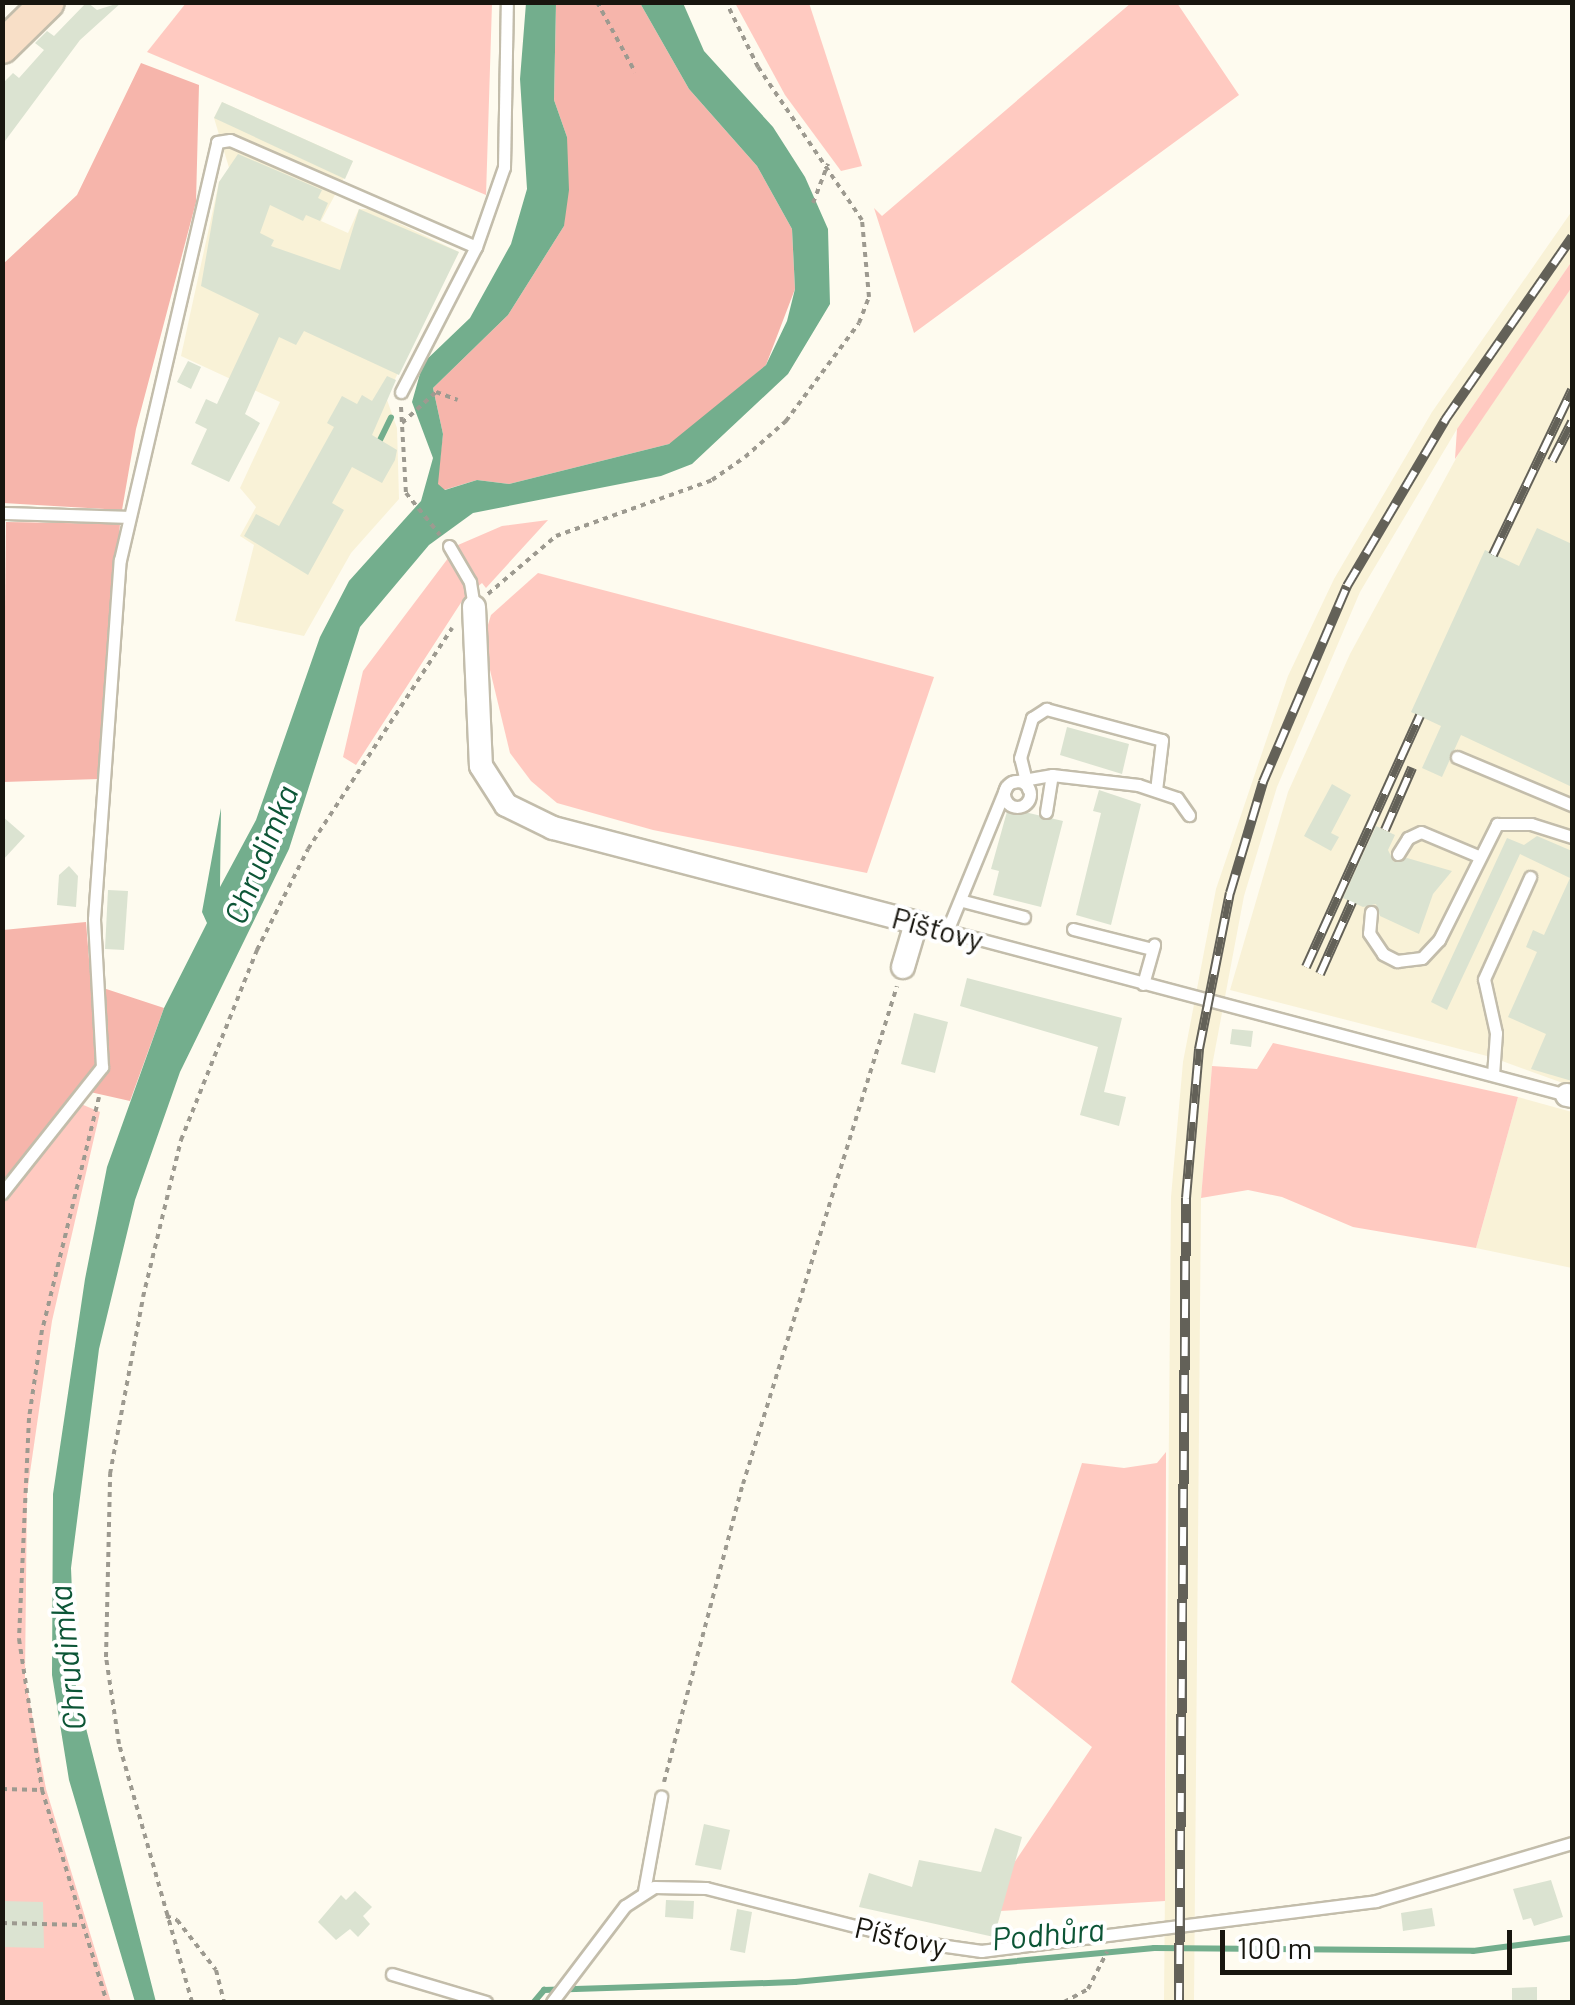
<!DOCTYPE html>
<html>
<head>
<meta charset="utf-8">
<style>
  body { margin:0 }
  #map { position:relative; width:1575px; height:2005px; overflow:hidden; background:#fefbef; font-family:Barlow,sans-serif }
  div>[style] { position:absolute }
  .built>* { inset:0; background:#f9f2d7 }
  .green>* { inset:0; background:#ffcac1 }
  .forest>* { inset:0; background:#f6b5ab }
  .water>* { inset:0; background:#73ae8d }
  .stream>* { height:6px; margin:-3px; padding:0 3px; transform-origin:3px; border-radius:3px; background:#73ae8d }
  .building>* { inset:0; background:#dbe3d1 }
  .path>* { height:4px; margin-top:-2px; transform-origin:0; background:repeating-linear-gradient(90deg,#9d9a90 0 5px,transparent 0 10px) }
  .roads { filter:drop-shadow(2px 0 #c3bdab) drop-shadow(-2px 0 #c3bdab) drop-shadow(0 2px #c3bdab) drop-shadow(0 -2px #c3bdab) }
  .lane>* { height:11px; margin:-5.5px; padding:0 5.5px; transform-origin:5.5px; border-radius:5.5px; background:#fff }
  .lane>.ring { margin:-5.5px; padding:0; box-sizing:content-box; background:none; border:11px solid #fff; border-radius:50% }
  .street>* { height:22px; margin:-11px; padding:0 11px; transform-origin:11px; border-radius:11px; background:#fff }
  .secondary>* { height:32px; margin:-16px; padding:0 16px; transform-origin:16px; border-radius:16px; background:#f8dfc7 }
  .rail>* { height:10px; margin-top:-5px; transform-origin:0; background:repeating-linear-gradient(90deg,#fff 0 19px,#636158 0 38px); box-sizing:border-box; border-block:2px solid #636158 }
  span { translate:-50% -50%; white-space:nowrap; text-align:center; line-height:1.15; -webkit-text-stroke:8px #fff; paint-order:stroke }
  .street-label { font-size:30px; color:#18160f }
  .water-label { font-size:32px; color:#0c5536; font-style:italic }
  .frame { position:absolute; inset:0; border:5px solid #18160f; pointer-events:none }
  .scale { position:absolute; left:1220px; top:1930px; width:292px; height:45px; box-sizing:border-box; border:5px solid #18160f; border-top:0; padding-left:12px; font-size:30px; line-height:35px; white-space:nowrap; color:#18160f; -webkit-text-stroke:8px #fff; paint-order:stroke }
</style>
</head>
<body>
<div id="map">
  <div class="built">
    <div style="clip-path:polygon(222px 102px,353px 161px,321px 221px,348px 233px,359px 209px,369px 209px,459px 252px,386px 397px,397px 428px,399px 499px,351px 553px,304px 636px,235px 621px,254px 545px,240px 536px,256px 507px,240px 488px,280px 402px,181px 356px,219px 182px,230px 171px,214px 118px)"></div>
    <div style="clip-path:polygon(1572px 211px,1572px 261px,1457px 429px,1360px 592px,1277px 787px,1244px 896px,1212px 1066px,1201px 1198px,1194px 2002px,1164px 2002px,1171px 1197px,1183px 1062px,1216px 889px,1288px 676px,1334px 579px,1432px 412px)"></div>
    <div style="clip-path:polygon(1572px 287px,1572px 1083px,1571px 1086px,1491px 1057px,1230px 990px,1288px 792px,1350px 654px,1466px 440px)"></div>
    <div style="clip-path:polygon(1518px 1097px,1572px 1112px,1572px 1268px,1476px 1248px)"></div>
  </div>
  <div class="green">
    <div style="clip-path:polygon(186px 3px,492px 3px,486px 195px,147px 52px)"></div>
    <div style="clip-path:polygon(735px 3px,809px 3px,862px 166px,841px 171px,785px 95px)"></div>
    <div style="clip-path:polygon(1131px 3px,1177px 3px,1239px 95px,914px 333px,874px 208px,882px 216px)"></div>
    <div style="clip-path:polygon(1572px 261px,1572px 287px,1455px 459px,1457px 429px)"></div>
    <div style="clip-path:polygon(548px 520px,486px 588px,482px 583px,464px 598px,356px 765px,343px 757px,363px 671px,458px 545px,502px 526px)"></div>
    <div style="clip-path:polygon(538px 573px,934px 677px,867px 873px,653px 830px,557px 803px,531px 781px,510px 753px,483px 641px,491px 615px)"></div>
    <div style="clip-path:polygon(1273px 1043px,1518px 1097px,1476px 1248px,1353px 1227px,1282px 1197px,1248px 1190px,1201px 1198px,1212px 1066px,1257px 1069px)"></div>
    <div style="clip-path:polygon(81px 1104px,100px 1112px,52px 1321px,27px 1493px,25px 1677px,46px 1789px,111px 2002px,3px 2002px,3px 1203px)"></div>
    <div style="clip-path:polygon(1166px 1452px,1165px 1901px,1000px 1911px,1014px 1863px,1092px 1747px,1011px 1682px,1082px 1463px,1124px 1468px,1157px 1463px)"></div>
  </div>
  <div class="forest">
    <div style="clip-path:polygon(556px 3px,640px 3px,689px 89px,757px 166px,792px 229px,795px 289px,766px 365px,689px 432px,669px 444px,509px 484px,477px 480px,444px 490px,437px 484px,443px 434px,433px 388px,508px 315px,564px 226px,567px 137px,554px 100px)"></div>
    <div style="clip-path:polygon(141px 63px,199px 85px,196px 202px,136px 429px,122px 510px,3px 503px,3px 264px,77px 195px)"></div>
    <div style="clip-path:polygon(6px 522px,120px 524px,99px 779px,3px 782px)"></div>
    <div style="clip-path:polygon(86px 922px,91px 984px,164px 1008px,130px 1101px,90px 1092px,3px 1203px,3px 930px)"></div>
  </div>
  <div class="water">
    <div style="clip-path:polygon(526px 3px,556px 3px,554px 100px,567px 137px,569px 190px,564px 226px,508px 315px,433px 388px,443px 434px,438px 484px,445px 490px,477px 480px,509px 484px,669px 444px,766px 365px,787px 321px,795px 289px,792px 229px,757px 166px,689px 89px,640px 3px,683px 3px,704px 51px,773px 127px,805px 177px,828px 229px,830px 304px,788px 374px,692px 464px,661px 476px,473px 513px,429px 545px,360px 627px,289px 849px,180px 1072px,135px 1200px,99px 1349px,71px 1568px,76px 1689px,156px 2002px,135px 2002px,69px 1780px,52px 1675px,53px 1494px,85px 1279px,107px 1167px,164px 1008px,207px 923px,202px 912px,221px 808px,220px 887px,256px 820px,320px 637px,349px 581px,421px 501px,433px 458px,412px 402px,423px 363px,470px 318px,511px 244px,527px 189px,520px 79px)"></div>
  </div>
  <div class="stream">
    <div style="left:380px;top:440px;width:25px;rotate:-64deg"></div>
    <div style="left:534px;top:2002px;width:16px;rotate:-50deg"></div>
    <div style="left:544px;top:1990px;width:251px;rotate:-1.8deg"></div>
    <div style="left:795px;top:1982px;width:361px;rotate:-5.4deg"></div>
    <div style="left:1154px;top:1948px;width:319px;rotate:0.5deg"></div>
    <div style="left:1473px;top:1951px;width:100px;rotate:-7.5deg"></div>
  </div>
  <div class="building">
    <div style="clip-path:polygon(87px 2px,97px 10px,122px 2px,80px 40px,2px 145px,2px 84px,13px 73px,19px 78px,44px 50px,35px 43px,47px 31px,54px 36px)"></div>
    <div style="clip-path:polygon(222px 102px,353px 161px,345px 179px,214px 118px)"></div>
    <div style="clip-path:polygon(238px 154px,322px 190px,318px 198px,328px 203px,320px 221px,306px 215px,303px 221px,270px 205px,260px 233px,274px 240px,271px 246px,340px 270px,359px 209px,459px 252px,399px 375px,304px 331px,296px 345px,279px 337px,245px 414px,260px 423px,229px 482px,191px 464px,207px 429px,195px 423px,206px 399px,217px 404px,259px 314px,201px 286px,219px 182px)"></div>
    <div style="clip-path:polygon(188px 361px,201px 367px,191px 389px,177px 382px)"></div>
    <div style="clip-path:polygon(387px 376px,396px 380px,372px 435px,397px 450px,395px 460px,382px 483px,352px 467px,332px 503px,344px 510px,308px 575px,244px 536px,256px 514px,279px 526px,334px 427px,327px 423px,342px 396px,357px 404px,362px 395px,372px 401px)"></div>
    <div style="clip-path:polygon(1537px 528px,1572px 544px,1572px 787px,1461px 735px,1442px 777px,1422px 768px,1441px 726px,1411px 712px,1485px 550px,1519px 566px)"></div>
    <div style="clip-path:polygon(1067px 727px,1129px 744px,1122px 774px,1060px 755px)"></div>
    <div style="clip-path:polygon(1332px 784px,1351px 795px,1331px 833px,1339px 837px,1331px 851px,1304px 836px)"></div>
    <div style="clip-path:polygon(1099px 790px,1141px 804px,1111px 925px,1076px 915px,1101px 813px,1093px 811px)"></div>
    <div style="clip-path:polygon(1008px 808px,1063px 821px,1041px 907px,993px 895px,999px 871px,991px 869px)"></div>
    <div style="clip-path:polygon(2px 816px,25px 836px,2px 861px)"></div>
    <div style="clip-path:polygon(1376px 826px,1395px 835px,1388px 850px,1394px 862px,1407px 858px,1452px 871px,1433px 894px,1419px 934px,1380px 916px,1376px 904px,1363px 907px,1343px 898px)"></div>
    <div style="clip-path:polygon(1537px 836px,1572px 851px,1572px 1081px,1531px 1069px,1546px 1034px,1508px 1017px,1537px 952px,1526px 947px,1533px 930px,1544px 935px,1570px 878px,1520px 854px,1447px 1010px,1431px 1002px,1507px 838px,1524px 845px)"></div>
    <div style="clip-path:polygon(69px 866px,78px 876px,76px 907px,57px 905px,59px 875px)"></div>
    <div style="clip-path:polygon(108px 890px,128px 891px,124px 950px,105px 949px)"></div>
    <div style="clip-path:polygon(967px 978px,1122px 1018px,1104px 1092px,1126px 1097px,1119px 1126px,1080px 1115px,1098px 1047px,960px 1006px)"></div>
    <div style="clip-path:polygon(914px 1013px,948px 1022px,935px 1073px,901px 1064px)"></div>
    <div style="clip-path:polygon(1232px 1029px,1253px 1031px,1251px 1047px,1230px 1044px)"></div>
    <div style="clip-path:polygon(704px 1824px,730px 1830px,721px 1870px,695px 1865px)"></div>
    <div style="clip-path:polygon(995px 1828px,1022px 1837px,994px 1937px,859px 1907px,869px 1873px,912px 1887px,919px 1860px,981px 1872px)"></div>
    <div style="clip-path:polygon(1551px 1880px,1563px 1917px,1534px 1926px,1531px 1918px,1523px 1920px,1513px 1889px)"></div>
    <div style="clip-path:polygon(355px 1891px,372px 1907px,363px 1916px,370px 1924px,358px 1937px,350px 1929px,336px 1940px,318px 1922px,341px 1895px,346px 1900px)"></div>
    <div style="clip-path:polygon(666px 1900px,694px 1901px,693px 1919px,665px 1917px)"></div>
    <div style="clip-path:polygon(2px 1901px,43px 1902px,44px 1948px,2px 1947px)"></div>
    <div style="clip-path:polygon(1432px 1908px,1435px 1926px,1403px 1931px,1401px 1913px)"></div>
    <div style="clip-path:polygon(737px 1909px,752px 1912px,745px 1953px,730px 1950px)"></div>
    <div style="clip-path:polygon(1537px 1987px,1537px 2002px,1512px 2002px,1512px 1988px)"></div>
  </div>
  <div class="path">
    <div style="left:597px;top:2px;width:80px;rotate:61.5deg"></div>
    <div style="left:813px;top:203px;width:42px;rotate:-69deg"></div>
    <div style="left:401px;top:407px;width:86px;rotate:86.7deg"></div>
    <div style="left:406px;top:493px;width:54px;rotate:51deg"></div>
    <div style="left:402px;top:423px;width:46px;rotate:-42.4deg"></div>
    <div style="left:436px;top:392px;width:23px;rotate:20deg"></div>
    <div style="left:488px;top:594px;width:89px;rotate:-40.5deg"></div>
    <div style="left:556px;top:536px;width:166px;rotate:-19.7deg"></div>
    <div style="left:712px;top:480px;width:40px;rotate:-34.9deg"></div>
    <div style="left:745px;top:457px;width:55px;rotate:-41.3deg"></div>
    <div style="left:786px;top:421px;width:122px;rotate:-53.3deg"></div>
    <div style="left:859px;top:323px;width:28px;rotate:-69deg"></div>
    <div style="left:869px;top:297px;width:77px;rotate:-95.2deg"></div>
    <div style="left:862px;top:220px;width:185px;rotate:-124.2deg"></div>
    <div style="left:758px;top:67px;width:72px;rotate:-116.2deg"></div>
    <div style="left:99px;top:1097px;width:240px;rotate:103.7deg"></div>
    <div style="left:42px;top:1330px;width:89px;rotate:98.4deg"></div>
    <div style="left:29px;top:1418px;width:221px;rotate:92.6deg"></div>
    <div style="left:19px;top:1639px;width:153px;rotate:81.3deg"></div>
    <div style="left:42px;top:1790px;width:222px;rotate:73deg"></div>
    <div style="left:664px;top:1782px;width:308px;rotate:-75.2deg"></div>
    <div style="left:743px;top:1484px;width:521px;rotate:-72.82deg"></div>
    <div style="left:2px;top:1789px;width:40px;rotate:1.4deg"></div>
    <div style="left:166px;top:1916px;width:12px;rotate:20deg"></div>
    <div style="left:177px;top:1920px;width:63px;rotate:52deg"></div>
    <div style="left:216px;top:1970px;width:33px;rotate:76deg"></div>
    <div style="left:2px;top:1923px;width:79px;rotate:1.5deg"></div>
    <div style="left:192px;top:2002px;width:268px;rotate:-105.8deg"></div>
    <div style="left:119px;top:1744px;width:88px;rotate:-98.5deg"></div>
    <div style="left:106px;top:1657px;width:183px;rotate:-88.7deg"></div>
    <div style="left:110px;top:1474px;width:180px;rotate:-79.4deg"></div>
    <div style="left:143px;top:1297px;width:162px;rotate:-76.4deg"></div>
    <div style="left:181px;top:1140px;width:205px;rotate:-68.2deg"></div>
    <div style="left:257px;top:950px;width:113px;rotate:-63.2deg"></div>
    <div style="left:308px;top:849px;width:264px;rotate:-56.9deg"></div>
    <div style="left:1064px;top:2002px;width:27px;rotate:-28deg"></div>
    <div style="left:1088px;top:1989px;width:42px;rotate:-62.8deg"></div>
  </div>
  <div class="roads">
    <div class="lane">
      <div style="left:401px;top:392px;width:163px;rotate:-62.7deg"></div>
      <div style="left:2px;top:513px;width:124px;rotate:1.8deg"></div>
      <div style="left:449px;top:546px;width:42px;rotate:59.7deg"></div>
      <div style="left:470px;top:582px;width:25px;rotate:81deg"></div>
      <div style="left:1457px;top:757px;width:125px;rotate:22.7deg"></div>
      <div class="ring" style="left:1004px;top:781px;width:15px;height:15px"></div>
      <div style="left:1012px;top:782px;width:41px;rotate:-9.9deg"></div>
      <div style="left:1052px;top:775px;width:87px;rotate:6.6deg"></div>
      <div style="left:1138px;top:785px;width:41px;rotate:18.4deg"></div>
      <div style="left:1177px;top:798px;width:21px;rotate:55deg"></div>
      <div style="left:1028px;top:789px;width:32px;rotate:-104deg"></div>
      <div style="left:1020px;top:758px;width:42px;rotate:-73.3deg"></div>
      <div style="left:1032px;top:718px;width:17px;rotate:-33deg"></div>
      <div style="left:1046px;top:709px;width:120px;rotate:15deg"></div>
      <div style="left:1162px;top:740px;width:50px;rotate:96.8deg"></div>
      <div style="left:1046px;top:812px;width:37px;rotate:-81deg"></div>
      <div style="left:1398px;top:854px;width:19px;rotate:-58deg"></div>
      <div style="left:1408px;top:838px;width:14px;rotate:-25deg"></div>
      <div style="left:1421px;top:832px;width:62px;rotate:22.8deg"></div>
      <div style="left:963px;top:901px;width:63px;rotate:14.7deg"></div>
      <div style="left:1371px;top:912px;width:21px;rotate:95deg"></div>
      <div style="left:1369px;top:933px;width:25px;rotate:56deg"></div>
      <div style="left:1383px;top:954px;width:16px;rotate:27deg"></div>
      <div style="left:1397px;top:961px;width:25px;rotate:-7deg"></div>
      <div style="left:1422px;top:958px;width:25px;rotate:-47deg"></div>
      <div style="left:1439px;top:940px;width:130px;rotate:-63.4deg"></div>
      <div style="left:1497px;top:824px;width:34px"></div>
      <div style="left:1531px;top:824px;width:43px;rotate:17.6deg"></div>
      <div style="left:922px;top:924px;width:667px;rotate:14.85deg"></div>
      <div style="left:1073px;top:929px;width:81px;rotate:14.2deg"></div>
      <div style="left:947px;top:931px;width:156px;rotate:-67.7deg"></div>
      <div style="left:1143px;top:984px;width:41px;rotate:-74.2deg"></div>
      <div style="left:1493px;top:1075px;width:42px;rotate:-85.9deg"></div>
      <div style="left:1496px;top:1033px;width:55px;rotate:-102.5deg"></div>
      <div style="left:1484px;top:979px;width:112px;rotate:-65.7deg"></div>
      <div style="left:2px;top:1193px;width:161px;rotate:-51.6deg"></div>
      <div style="left:102px;top:1067px;width:148px;rotate:-93.1deg"></div>
      <div style="left:94px;top:919px;width:360px;rotate:-85.9deg"></div>
      <div style="left:120px;top:560px;width:429px;rotate:-76.9deg"></div>
      <div style="left:217px;top:142px;width:13px;rotate:-9deg"></div>
      <div style="left:230px;top:140px;width:268px;rotate:23.5deg"></div>
      <div style="left:476px;top:247px;width:85px;rotate:-70.7deg"></div>
      <div style="left:504px;top:167px;width:165px;rotate:-89deg"></div>
      <div style="left:644px;top:1891px;width:96px;rotate:-79.7deg"></div>
      <div style="left:392px;top:1974px;width:98px;rotate:16.6deg"></div>
      <div style="left:552px;top:2002px;width:121px;rotate:-52.8deg"></div>
      <div style="left:625px;top:1906px;width:35px;rotate:-33deg"></div>
      <div style="left:654px;top:1887px;width:52px;rotate:1.1deg"></div>
      <div style="left:706px;top:1888px;width:219px;rotate:14.3deg"></div>
      <div style="left:918px;top:1942px;width:64px;rotate:8.1deg"></div>
      <div style="left:981px;top:1951px;width:398px;rotate:-7.2deg"></div>
      <div style="left:1376px;top:1901px;width:204px;rotate:-16.5deg"></div>
    </div>
    <div class="street">
      <div style="left:474px;top:607px;width:159px;rotate:87.5deg"></div>
      <div style="left:481px;top:766px;width:46px;rotate:57.3deg"></div>
      <div style="left:506px;top:805px;width:52px;rotate:26.1deg"></div>
      <div style="left:553px;top:828px;width:381px;rotate:14.6deg"></div>
      <div style="left:903px;top:967px;width:46px;rotate:-73.5deg"></div>
      <div style="left:1567px;top:1095px;width:5px;rotate:11deg"></div>
    </div>
    <div class="secondary">
      <div style="left:2px;top:47px;width:64px;rotate:-44.4deg"></div>
    </div>
  </div>
  <div class="rail">
    <div style="left:1552px;top:461px;width:44px;rotate:-62.9deg"></div>
    <div style="left:1493px;top:555px;width:183px;rotate:-64.4deg"></div>
    <div style="left:1385px;top:830px;width:68px;rotate:-66.5deg"></div>
    <div style="left:1306px;top:967px;width:276px;rotate:-65.6deg"></div>
    <div style="left:1320px;top:974px;width:79px;rotate:-66deg"></div>
    <div style="left:1179px;top:2002px;width:804px;rotate:-89.5deg"></div>
    <div style="left:1186px;top:1198px;width:150px;rotate:-85deg"></div>
    <div style="left:1199px;top:1049px;width:159px;rotate:-78.8deg"></div>
    <div style="left:1230px;top:893px;width:116px;rotate:-73.4deg"></div>
    <div style="left:1263px;top:782px;width:213px;rotate:-66.8deg"></div>
    <div style="left:1347px;top:586px;width:193px;rotate:-59.4deg"></div>
    <div style="left:1445px;top:420px;width:223px;rotate:-55.2deg"></div>
  </div>
  <div class="street-label">
    <span style="left:938px;top:928px;rotate:15deg">Píšťovy</span>
    <span style="left:901px;top:1936px;rotate:13deg">Píšťovy</span>
  </div>
  <div class="water-label">
    <span style="left:260px;top:854px;rotate:-68deg">Chrudimka</span>
    <span style="left:66px;top:1658px;rotate:-96deg">Chrudimka</span>
    <span style="left:1048px;top:1933px;rotate:-5deg">Podhůra</span>
  </div>
  <div class="frame"></div>
  <div class="scale">100 m</div>
</div>
</body>
</html>
